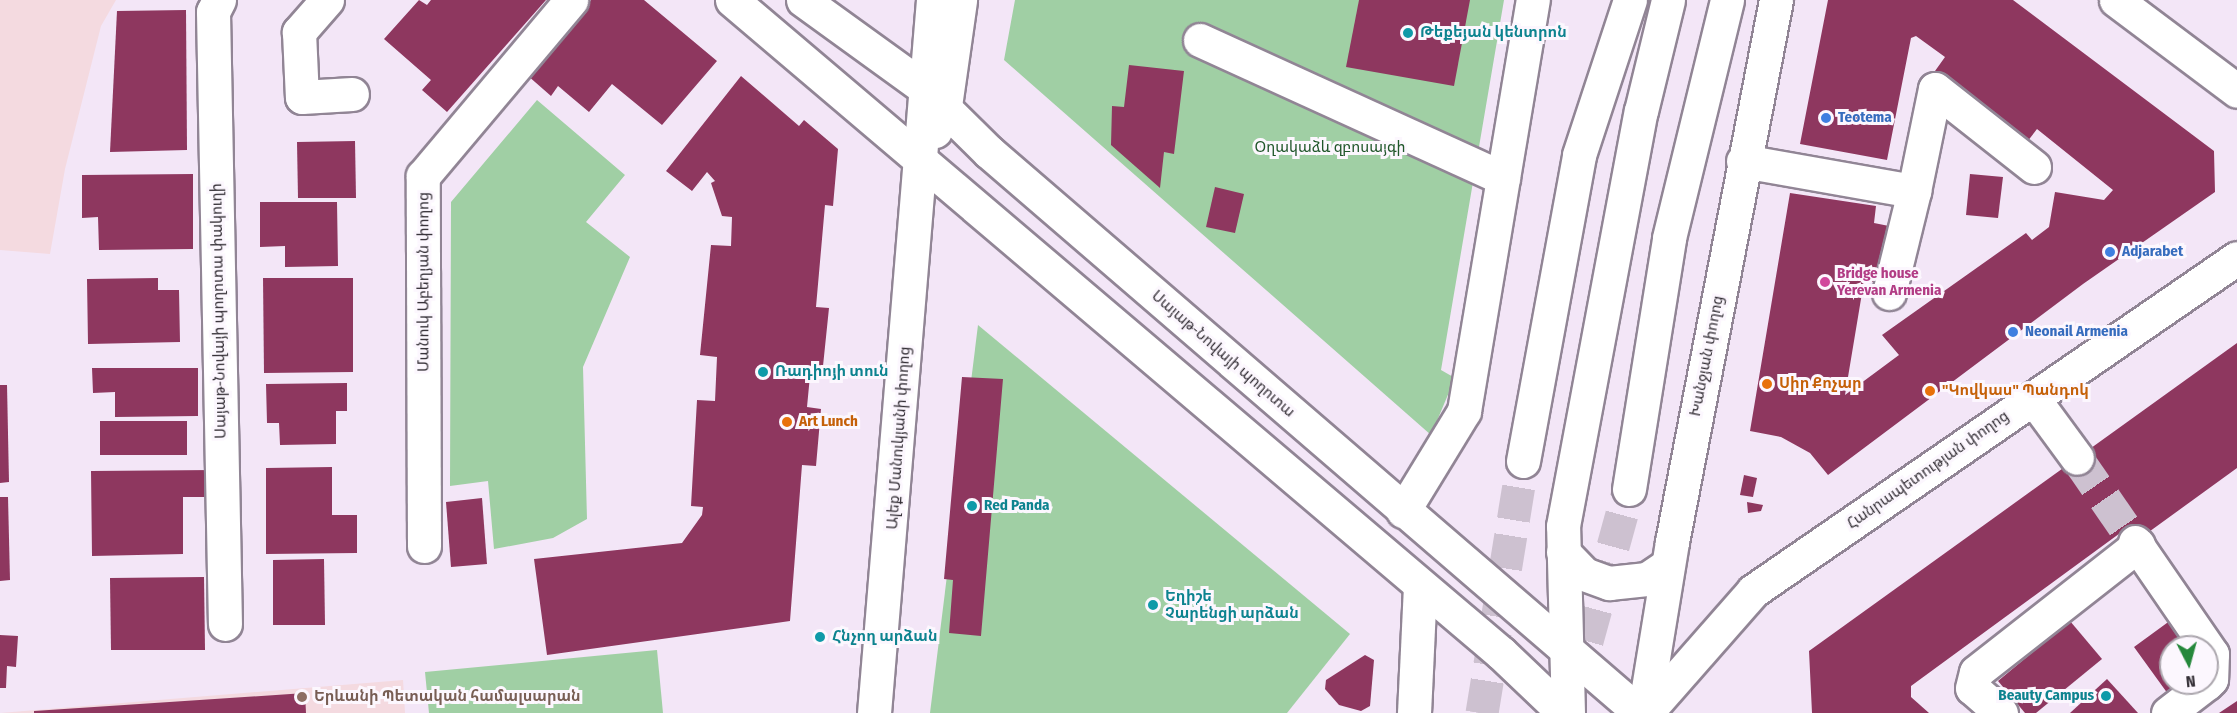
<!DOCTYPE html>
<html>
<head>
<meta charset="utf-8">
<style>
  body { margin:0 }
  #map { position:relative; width:2237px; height:713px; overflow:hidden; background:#f3e6f7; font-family:"Fira Sans Condensed","Noto Sans Armenian",sans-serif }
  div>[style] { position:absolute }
  .education>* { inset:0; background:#f4dae0 }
  .green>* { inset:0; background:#a0cfa4 }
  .building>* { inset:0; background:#8e375f }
  .minor-tunnel>* { height:33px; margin-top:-16.5px; transform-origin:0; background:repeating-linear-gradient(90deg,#cdc1d0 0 33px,transparent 0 49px) }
  .major-tunnel>* { height:33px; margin-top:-16.5px; transform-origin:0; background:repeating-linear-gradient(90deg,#cdc1d0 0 33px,transparent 0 49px) }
  .roads { filter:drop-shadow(2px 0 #918595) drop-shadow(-2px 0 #918595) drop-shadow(0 2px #918595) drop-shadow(0 -2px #918595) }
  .minor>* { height:33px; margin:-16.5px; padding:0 16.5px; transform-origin:16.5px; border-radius:16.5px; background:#fff }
  .major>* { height:33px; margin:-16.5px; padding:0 16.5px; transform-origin:16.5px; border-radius:16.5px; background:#fff }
  .dots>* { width:16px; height:16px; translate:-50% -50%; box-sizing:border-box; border:3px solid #fcf7fe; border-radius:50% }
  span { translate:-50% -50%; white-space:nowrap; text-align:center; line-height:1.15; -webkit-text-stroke:6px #fcf7fe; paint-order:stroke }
  .culture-label { font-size:15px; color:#0d838f; font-weight:700 }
  .left { translate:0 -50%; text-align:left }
  .right { translate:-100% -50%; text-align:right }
  .shop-label { font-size:15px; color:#366cbe; font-weight:700 }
  .park-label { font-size:15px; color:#20572a }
  .hotel-label { font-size:15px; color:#b23c85; font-weight:700 }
  .street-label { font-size:15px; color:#342f36 }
  .food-label { font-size:15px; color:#c56008; font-weight:700 }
  .education-label { font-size:15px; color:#785e54; font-weight:700 }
  .north { position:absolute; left:2159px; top:635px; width:60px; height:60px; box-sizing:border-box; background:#fcf7fe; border:2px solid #aca7ae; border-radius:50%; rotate:174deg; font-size:16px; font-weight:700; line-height:24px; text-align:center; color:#342f36 }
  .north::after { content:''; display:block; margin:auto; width:21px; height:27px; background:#25883b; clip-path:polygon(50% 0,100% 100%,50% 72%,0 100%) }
</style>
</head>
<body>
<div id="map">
  <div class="education">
    <div style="clip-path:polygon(0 0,116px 0,101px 26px,65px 169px,50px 254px,0 250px)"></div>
    <div style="clip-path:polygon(403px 680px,405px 713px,0 713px)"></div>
  </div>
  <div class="green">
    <div style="clip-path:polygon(1015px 0,1504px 0,1441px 370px,1455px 378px,1431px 435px,1004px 60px)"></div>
    <div style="clip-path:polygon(537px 100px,625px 175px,586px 222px,630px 257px,583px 367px,587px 519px,553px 538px,494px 549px,488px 481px,450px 486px,451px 202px)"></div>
    <div style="clip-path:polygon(978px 325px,1350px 634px,1287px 713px,930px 713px)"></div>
    <div style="clip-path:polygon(657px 650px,663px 713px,429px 713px,425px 672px)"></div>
  </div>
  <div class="building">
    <div style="clip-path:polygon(419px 0,427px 5px,431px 0,546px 0,447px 112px,422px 90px,431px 80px,384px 39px)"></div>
    <div style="clip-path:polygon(591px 0,644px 0,717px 61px,662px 125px,612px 84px,589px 112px,558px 86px,551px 96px,527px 75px)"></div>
    <div style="clip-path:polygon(1359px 0,1470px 0,1454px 86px,1346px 67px)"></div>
    <div style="clip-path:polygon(1828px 0,2013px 0,2214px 151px,2215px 192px,2083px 284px,1828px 475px,1810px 453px,1781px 437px,1750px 431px,1790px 193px,1876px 206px,1874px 223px,1889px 226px,1881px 283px,1864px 281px,1845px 395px,1899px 355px,1882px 335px,2026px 233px,2032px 240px,2049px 227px,2055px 192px,2104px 200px,2113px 190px,2037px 129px,2027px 142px,1935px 71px,1945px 57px,1916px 36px,1911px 38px,1887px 160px,1800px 144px)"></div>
    <div style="clip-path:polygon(186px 10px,187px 150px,110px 152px,117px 11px)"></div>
    <div style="clip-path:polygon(1129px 65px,1184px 71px,1174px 154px,1164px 152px,1160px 188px,1111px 145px,1112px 106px,1124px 107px)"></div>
    <div style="clip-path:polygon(741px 76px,799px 126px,804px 120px,838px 149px,833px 206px,825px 205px,816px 307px,829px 308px,823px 366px,811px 365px,807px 407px,821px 409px,816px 466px,802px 465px,790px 621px,547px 655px,534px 559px,682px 543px,702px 515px,703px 507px,691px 506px,697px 400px,715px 401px,717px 357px,700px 355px,711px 245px,731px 246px,732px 217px,722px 216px,711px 183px,715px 181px,707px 172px,692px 191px,666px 171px)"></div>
    <div style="clip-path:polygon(355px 141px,356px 198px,298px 198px,297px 142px)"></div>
    <div style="clip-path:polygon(193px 174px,193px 249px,99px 250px,98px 217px,82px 218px,82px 175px)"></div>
    <div style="clip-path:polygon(1970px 174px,2003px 177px,1998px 218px,1966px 215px)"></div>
    <div style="clip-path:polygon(1215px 187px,1244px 194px,1235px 233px,1206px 227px)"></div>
    <div style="clip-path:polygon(260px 202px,337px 202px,338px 266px,285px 267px,285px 246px,260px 247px)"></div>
    <div style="clip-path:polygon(158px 278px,158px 290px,179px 290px,180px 342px,88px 344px,87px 279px)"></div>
    <div style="clip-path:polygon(263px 278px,353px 278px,353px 372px,264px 373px)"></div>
    <div style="clip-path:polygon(2237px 343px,2237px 468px,2135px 542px,2127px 528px,1911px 686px,1911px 697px,1929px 713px,1812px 713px,1809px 651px)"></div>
    <div style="clip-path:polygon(92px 368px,198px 368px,198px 416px,115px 417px,115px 392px,93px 393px)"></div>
    <div style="clip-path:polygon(962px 377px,1003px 379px,981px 636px,949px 633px,953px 580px,944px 579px)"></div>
    <div style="clip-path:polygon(347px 383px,347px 411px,336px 411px,336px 444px,280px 445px,279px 423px,267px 423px,266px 384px)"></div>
    <div style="clip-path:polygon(0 385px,7px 385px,9px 482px,0 483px)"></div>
    <div style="clip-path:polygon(100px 421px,187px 421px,187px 455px,100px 455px)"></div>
    <div style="clip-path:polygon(332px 467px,332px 515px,357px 515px,357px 553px,266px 554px,266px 468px)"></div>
    <div style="clip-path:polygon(215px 470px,215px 497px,183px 497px,183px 554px,92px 556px,91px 471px)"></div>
    <div style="clip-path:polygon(1744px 475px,1757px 478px,1753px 497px,1740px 495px)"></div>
    <div style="clip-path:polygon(0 497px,8px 497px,10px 580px,0 581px)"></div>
    <div style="clip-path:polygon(482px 498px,487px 564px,451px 567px,446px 502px)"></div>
    <div style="clip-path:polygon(1747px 502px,1763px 505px,1761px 511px,1748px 513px)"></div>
    <div style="clip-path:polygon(324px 559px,325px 625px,273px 625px,273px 560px)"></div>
    <div style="clip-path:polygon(204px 577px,205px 650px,111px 650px,110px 578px)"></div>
    <div style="clip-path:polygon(2171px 620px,2190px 647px,2171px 647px,2171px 683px,2183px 683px,2168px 694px,2134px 647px)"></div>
    <div style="clip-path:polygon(2070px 621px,2102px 659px,2036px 713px,2025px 713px,1998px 681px)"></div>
    <div style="clip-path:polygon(0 635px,18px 636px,16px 667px,7px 666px,6px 688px,0 688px)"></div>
    <div style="clip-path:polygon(1365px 655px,1374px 660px,1370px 706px,1361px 711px,1339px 705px,1325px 689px,1326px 680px)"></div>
    <div style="clip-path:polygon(2107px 679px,2138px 713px,2070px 713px)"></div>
    <div style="clip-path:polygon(305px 693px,306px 713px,34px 713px,34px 711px)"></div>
    <div style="clip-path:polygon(2237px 701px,2237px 713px,2219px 713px)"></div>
  </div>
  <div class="minor-tunnel">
    <div style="left:2077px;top:458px;width:102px;rotate:55.4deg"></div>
  </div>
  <div class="major-tunnel">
    <div style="left:1574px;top:688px;width:206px;rotate:-74.6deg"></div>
    <div style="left:1482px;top:713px;width:255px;rotate:-80.8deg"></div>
  </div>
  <div class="roads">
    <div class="minor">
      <div style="left:219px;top:0;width:13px;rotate:117deg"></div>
      <div style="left:213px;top:12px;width:612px;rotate:88.88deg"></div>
      <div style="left:327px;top:0;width:43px;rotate:131.2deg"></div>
      <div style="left:299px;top:32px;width:65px;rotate:87.4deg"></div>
      <div style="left:302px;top:97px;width:50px;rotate:-3.4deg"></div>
      <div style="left:2116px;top:0;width:151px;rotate:36.9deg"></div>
      <div style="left:1200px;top:40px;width:333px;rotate:24.5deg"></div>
      <div style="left:935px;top:131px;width:27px;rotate:-68deg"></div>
      <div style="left:945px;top:106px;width:107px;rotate:-81.9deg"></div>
      <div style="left:1743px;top:161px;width:174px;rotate:10deg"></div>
      <div style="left:1914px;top:191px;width:104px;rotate:-78.4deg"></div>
      <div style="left:1935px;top:89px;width:126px;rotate:38.2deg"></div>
      <div style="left:1889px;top:293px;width:105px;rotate:-76.2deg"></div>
      <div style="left:2033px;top:398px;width:74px;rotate:53.7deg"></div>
      <div style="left:1403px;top:511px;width:117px;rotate:-58.6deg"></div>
      <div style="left:1464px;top:411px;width:417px;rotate:-80.5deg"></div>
      <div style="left:2135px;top:542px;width:136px;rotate:55.5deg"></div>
      <div style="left:2212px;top:654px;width:25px;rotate:92deg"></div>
      <div style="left:2211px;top:679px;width:6px;rotate:135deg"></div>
      <div style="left:424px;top:546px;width:370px;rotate:-90.2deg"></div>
      <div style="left:423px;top:176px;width:230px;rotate:-49.9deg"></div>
      <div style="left:874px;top:713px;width:715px;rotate:-85.27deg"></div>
      <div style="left:1414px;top:713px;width:125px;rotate:-87.3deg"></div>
      <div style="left:1646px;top:713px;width:162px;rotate:-48.7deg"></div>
      <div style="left:1753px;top:591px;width:587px;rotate:-34.53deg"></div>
      <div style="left:2001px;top:713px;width:38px;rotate:-139deg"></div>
      <div style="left:1972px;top:688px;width:16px;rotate:-76deg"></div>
      <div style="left:1976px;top:672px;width:206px;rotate:-38.1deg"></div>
      <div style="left:2168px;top:713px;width:49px;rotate:-37.6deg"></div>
    </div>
    <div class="major">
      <div style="left:732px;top:0;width:1009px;rotate:40.34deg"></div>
      <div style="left:1501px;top:653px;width:87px;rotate:43.6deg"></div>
      <div style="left:803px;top:0;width:147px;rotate:35.9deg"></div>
      <div style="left:922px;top:86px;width:94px;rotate:44.6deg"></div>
      <div style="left:989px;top:152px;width:859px;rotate:40.75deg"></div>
      <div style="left:1523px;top:461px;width:311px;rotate:-79.6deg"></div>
      <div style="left:1579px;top:155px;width:163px;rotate:-71.8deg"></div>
      <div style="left:1629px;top:489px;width:254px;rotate:-80.9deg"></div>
      <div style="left:1669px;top:238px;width:245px;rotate:-76.3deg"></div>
      <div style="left:1563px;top:552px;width:30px;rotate:46deg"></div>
      <div style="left:1584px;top:574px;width:27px;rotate:20deg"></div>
      <div style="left:1609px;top:583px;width:38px;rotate:-6deg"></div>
      <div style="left:1647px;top:579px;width:25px;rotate:-34deg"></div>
      <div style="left:1568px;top:713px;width:187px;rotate:-91.5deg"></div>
      <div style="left:1563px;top:526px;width:422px;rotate:-79.4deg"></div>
      <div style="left:1641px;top:111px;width:114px;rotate:-76.3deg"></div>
      <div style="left:1644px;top:713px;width:173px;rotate:-80.7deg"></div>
      <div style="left:1672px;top:542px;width:552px;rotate:-79.14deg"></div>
    </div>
  </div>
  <div class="dots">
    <div style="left:1408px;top:33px;background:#0f9aa8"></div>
    <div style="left:1826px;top:118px;background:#3f7fe0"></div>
    <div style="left:2110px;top:252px;background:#3f7fe0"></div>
    <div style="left:1825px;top:282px;background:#d1479c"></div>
    <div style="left:2013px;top:332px;background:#3f7fe0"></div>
    <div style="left:763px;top:372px;background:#0f9aa8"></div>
    <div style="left:1767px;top:384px;background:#e8710a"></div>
    <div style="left:1930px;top:391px;background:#e8710a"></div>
    <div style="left:787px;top:422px;background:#e8710a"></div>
    <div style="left:972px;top:506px;background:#0f9aa8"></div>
    <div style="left:1153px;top:605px;background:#0f9aa8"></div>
    <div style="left:820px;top:637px;background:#0f9aa8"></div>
    <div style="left:2106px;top:696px;background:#0f9aa8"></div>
    <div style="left:302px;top:697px;background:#8d6e63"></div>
  </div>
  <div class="culture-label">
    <span class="left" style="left:1420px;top:33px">Թեքեյան կենտրոն</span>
    <span class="left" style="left:775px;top:372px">Ռադիոյի տուն</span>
    <span class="left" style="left:984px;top:506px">Red Panda</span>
    <span class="left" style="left:1165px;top:605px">Եղիշե<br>Չարենցի արձան</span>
    <span class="left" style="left:832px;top:637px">Հնչող արձան</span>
    <span class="right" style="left:2094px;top:696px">Beauty Campus</span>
  </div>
  <div class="shop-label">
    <span class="left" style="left:1838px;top:118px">Teotema</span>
    <span class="left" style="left:2122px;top:252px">Adjarabet</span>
    <span class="left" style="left:2025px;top:332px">Neonail Armenia</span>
  </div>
  <div class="park-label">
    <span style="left:1330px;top:148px">Օղակաձև զբոսայգի</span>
  </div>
  <div class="hotel-label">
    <span class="left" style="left:1837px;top:282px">Bridge house<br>Yerevan Armenia</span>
  </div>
  <div class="street-label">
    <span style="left:424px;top:282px;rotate:-90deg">Մանուկ Աբեղյան փողոց</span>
    <span style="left:219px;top:311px;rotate:-91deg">Սայաթ-Նովայի պողոտա փակուղի</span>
    <span style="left:1223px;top:354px;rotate:41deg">Սայաթ-Նովայի պողոտա</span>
    <span style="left:1707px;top:356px;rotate:-79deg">Խանջյան փողոց</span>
    <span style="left:899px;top:438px;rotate:-86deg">Ալեք Մանուկյանի փողոց</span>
    <span style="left:1928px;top:470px;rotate:-35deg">Հանրապետության փողոց</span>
  </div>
  <div class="food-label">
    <span class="left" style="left:1779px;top:384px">Սիր Քոչար</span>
    <span class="left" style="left:1942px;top:391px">"Կովկաս" Պանդոկ</span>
    <span class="left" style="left:799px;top:422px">Art Lunch</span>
  </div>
  <div class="education-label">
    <span class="left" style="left:314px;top:697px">Երևանի Պետական համալսարան</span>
  </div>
  <div class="north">N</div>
</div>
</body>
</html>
